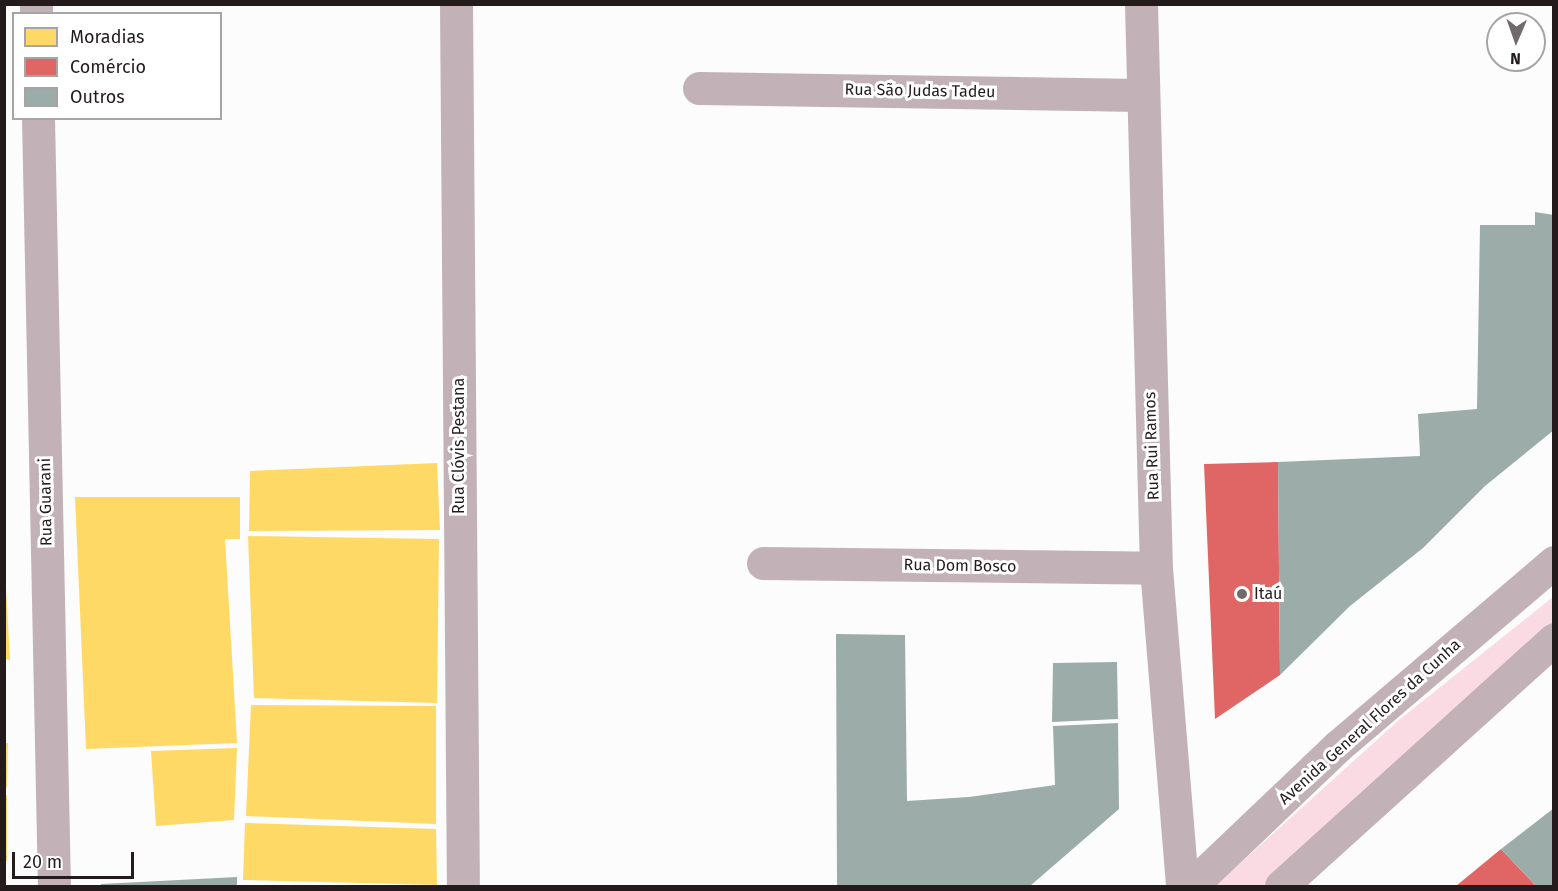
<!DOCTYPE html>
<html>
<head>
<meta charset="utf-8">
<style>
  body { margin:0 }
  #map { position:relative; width:1558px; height:891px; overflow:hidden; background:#fcfcfc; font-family:"Fira Sans",sans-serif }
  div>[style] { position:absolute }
  .green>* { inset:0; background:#fadbe4 }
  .homes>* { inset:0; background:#ffd966 }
  .shops>* { inset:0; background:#e06666 }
  .building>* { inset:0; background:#9caca8 }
  .minor>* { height:33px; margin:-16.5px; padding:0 16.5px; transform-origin:16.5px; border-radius:16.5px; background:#c2b1b6 }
  .major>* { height:33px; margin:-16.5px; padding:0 16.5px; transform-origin:16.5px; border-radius:16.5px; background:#c2b1b7 }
  .dots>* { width:16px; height:16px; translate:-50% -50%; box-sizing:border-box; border:3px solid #fff; border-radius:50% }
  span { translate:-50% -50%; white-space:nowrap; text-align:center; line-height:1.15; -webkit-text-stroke:6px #fff; paint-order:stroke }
  .street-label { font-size:16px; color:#241b1d }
  .poi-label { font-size:16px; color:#241b1d }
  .left { translate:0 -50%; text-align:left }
  .frame { position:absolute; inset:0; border:6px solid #241b1d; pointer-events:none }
  .legend { position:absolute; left:12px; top:12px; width:210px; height:108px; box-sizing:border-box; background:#fff; border:2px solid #a7a4a5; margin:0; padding:8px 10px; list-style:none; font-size:18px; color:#241b1d }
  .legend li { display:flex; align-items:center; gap:12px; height:30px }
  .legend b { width:30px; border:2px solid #a7a4a5 }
  .north { position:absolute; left:1486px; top:12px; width:60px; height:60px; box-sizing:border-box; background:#fff; border:2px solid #a7a4a5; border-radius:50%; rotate:182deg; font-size:16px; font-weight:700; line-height:24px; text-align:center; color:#241b1d }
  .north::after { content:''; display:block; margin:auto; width:21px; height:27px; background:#706a6b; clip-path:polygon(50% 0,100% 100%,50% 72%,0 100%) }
  .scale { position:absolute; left:12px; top:852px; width:122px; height:27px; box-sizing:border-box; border:3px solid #241b1d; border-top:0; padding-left:8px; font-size:18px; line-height:21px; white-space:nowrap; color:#241b1d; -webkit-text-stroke:4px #fff; paint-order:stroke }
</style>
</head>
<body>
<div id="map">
  <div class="green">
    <div style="clip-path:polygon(1553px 597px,1553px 629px,1265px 886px,1215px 886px,1399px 720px)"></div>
  </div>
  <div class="homes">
    <div style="clip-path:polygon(437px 463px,440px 530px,249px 531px,250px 471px)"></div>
    <div style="clip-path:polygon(75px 497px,240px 497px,240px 539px,225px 539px,237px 743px,86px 749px)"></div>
    <div style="clip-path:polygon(248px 536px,439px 539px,437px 703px,254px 698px)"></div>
    <div style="clip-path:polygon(4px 588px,6px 588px,10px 660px,4px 659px)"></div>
    <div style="clip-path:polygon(251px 705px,436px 706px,436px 824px,246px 816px)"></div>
    <div style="clip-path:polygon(4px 743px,8px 743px,7px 787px,4px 787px)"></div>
    <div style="clip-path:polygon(237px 748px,234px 820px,156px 826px,151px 751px)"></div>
    <div style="clip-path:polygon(4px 795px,7px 795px,7px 861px,4px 861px)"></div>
    <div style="clip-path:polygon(245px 823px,436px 829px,437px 885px,243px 880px)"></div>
  </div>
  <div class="shops">
    <div style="clip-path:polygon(1278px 462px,1280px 675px,1215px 719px,1204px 464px)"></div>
    <div style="clip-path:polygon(1501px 849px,1536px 886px,1456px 886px)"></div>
  </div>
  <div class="building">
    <div style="clip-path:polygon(1535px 212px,1554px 215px,1554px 430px,1485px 486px,1423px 548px,1350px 606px,1280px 675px,1278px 462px,1420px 456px,1418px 414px,1477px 409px,1480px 225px,1535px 225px)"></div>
    <div style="clip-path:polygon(836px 634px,905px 635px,907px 801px,969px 797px,1055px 785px,1053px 726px,1118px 723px,1119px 809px,1030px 886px,837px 886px)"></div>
    <div style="clip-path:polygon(1117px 662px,1118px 719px,1052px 722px,1053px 663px)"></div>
    <div style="clip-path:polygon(1554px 808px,1554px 886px,1536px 886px,1501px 849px)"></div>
    <div style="clip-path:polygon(237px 877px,237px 886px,101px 886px,101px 884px)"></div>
  </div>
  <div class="minor">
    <div style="left:36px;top:4px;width:10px;rotate:90deg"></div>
    <div style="left:456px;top:4px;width:882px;rotate:89.55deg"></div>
    <div style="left:1141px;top:4px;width:564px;rotate:88.48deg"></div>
    <div style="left:1156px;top:568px;width:319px;rotate:85.3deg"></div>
    <div style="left:699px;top:88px;width:442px;rotate:0.9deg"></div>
    <div style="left:38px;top:118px;width:768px;rotate:88.81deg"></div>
    <div style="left:763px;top:563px;width:393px;rotate:0.7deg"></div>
  </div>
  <div class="major">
    <div style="left:1191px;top:886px;width:203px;rotate:-43.6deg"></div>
    <div style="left:1338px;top:746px;width:284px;rotate:-40.4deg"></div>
    <div style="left:1281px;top:886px;width:368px;rotate:-42.1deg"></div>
  </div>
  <div class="dots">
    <div style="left:1242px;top:594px;background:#706a6b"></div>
  </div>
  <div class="street-label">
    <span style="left:920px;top:91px;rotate:1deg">Rua São Judas Tadeu</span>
    <span style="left:459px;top:446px;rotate:-90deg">Rua Clóvis Pestana</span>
    <span style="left:1152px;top:446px;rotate:-92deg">Rua Rui Ramos</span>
    <span style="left:46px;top:502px;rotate:-91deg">Rua Guarani</span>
    <span style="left:960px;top:566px;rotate:1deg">Rua Dom Bosco</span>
    <span style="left:1370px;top:722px;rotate:-42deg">Avenida General Flores da Cunha</span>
  </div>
  <div class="poi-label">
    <span class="left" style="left:1254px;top:594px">Itaú</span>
  </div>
  <div class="frame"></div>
  <ul class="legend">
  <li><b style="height:16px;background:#ffd966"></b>Moradias</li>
  <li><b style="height:16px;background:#e06666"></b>Comércio</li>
  <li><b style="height:16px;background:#9caca8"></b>Outros</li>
  </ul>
  <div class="north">N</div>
  <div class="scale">20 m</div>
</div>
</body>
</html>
